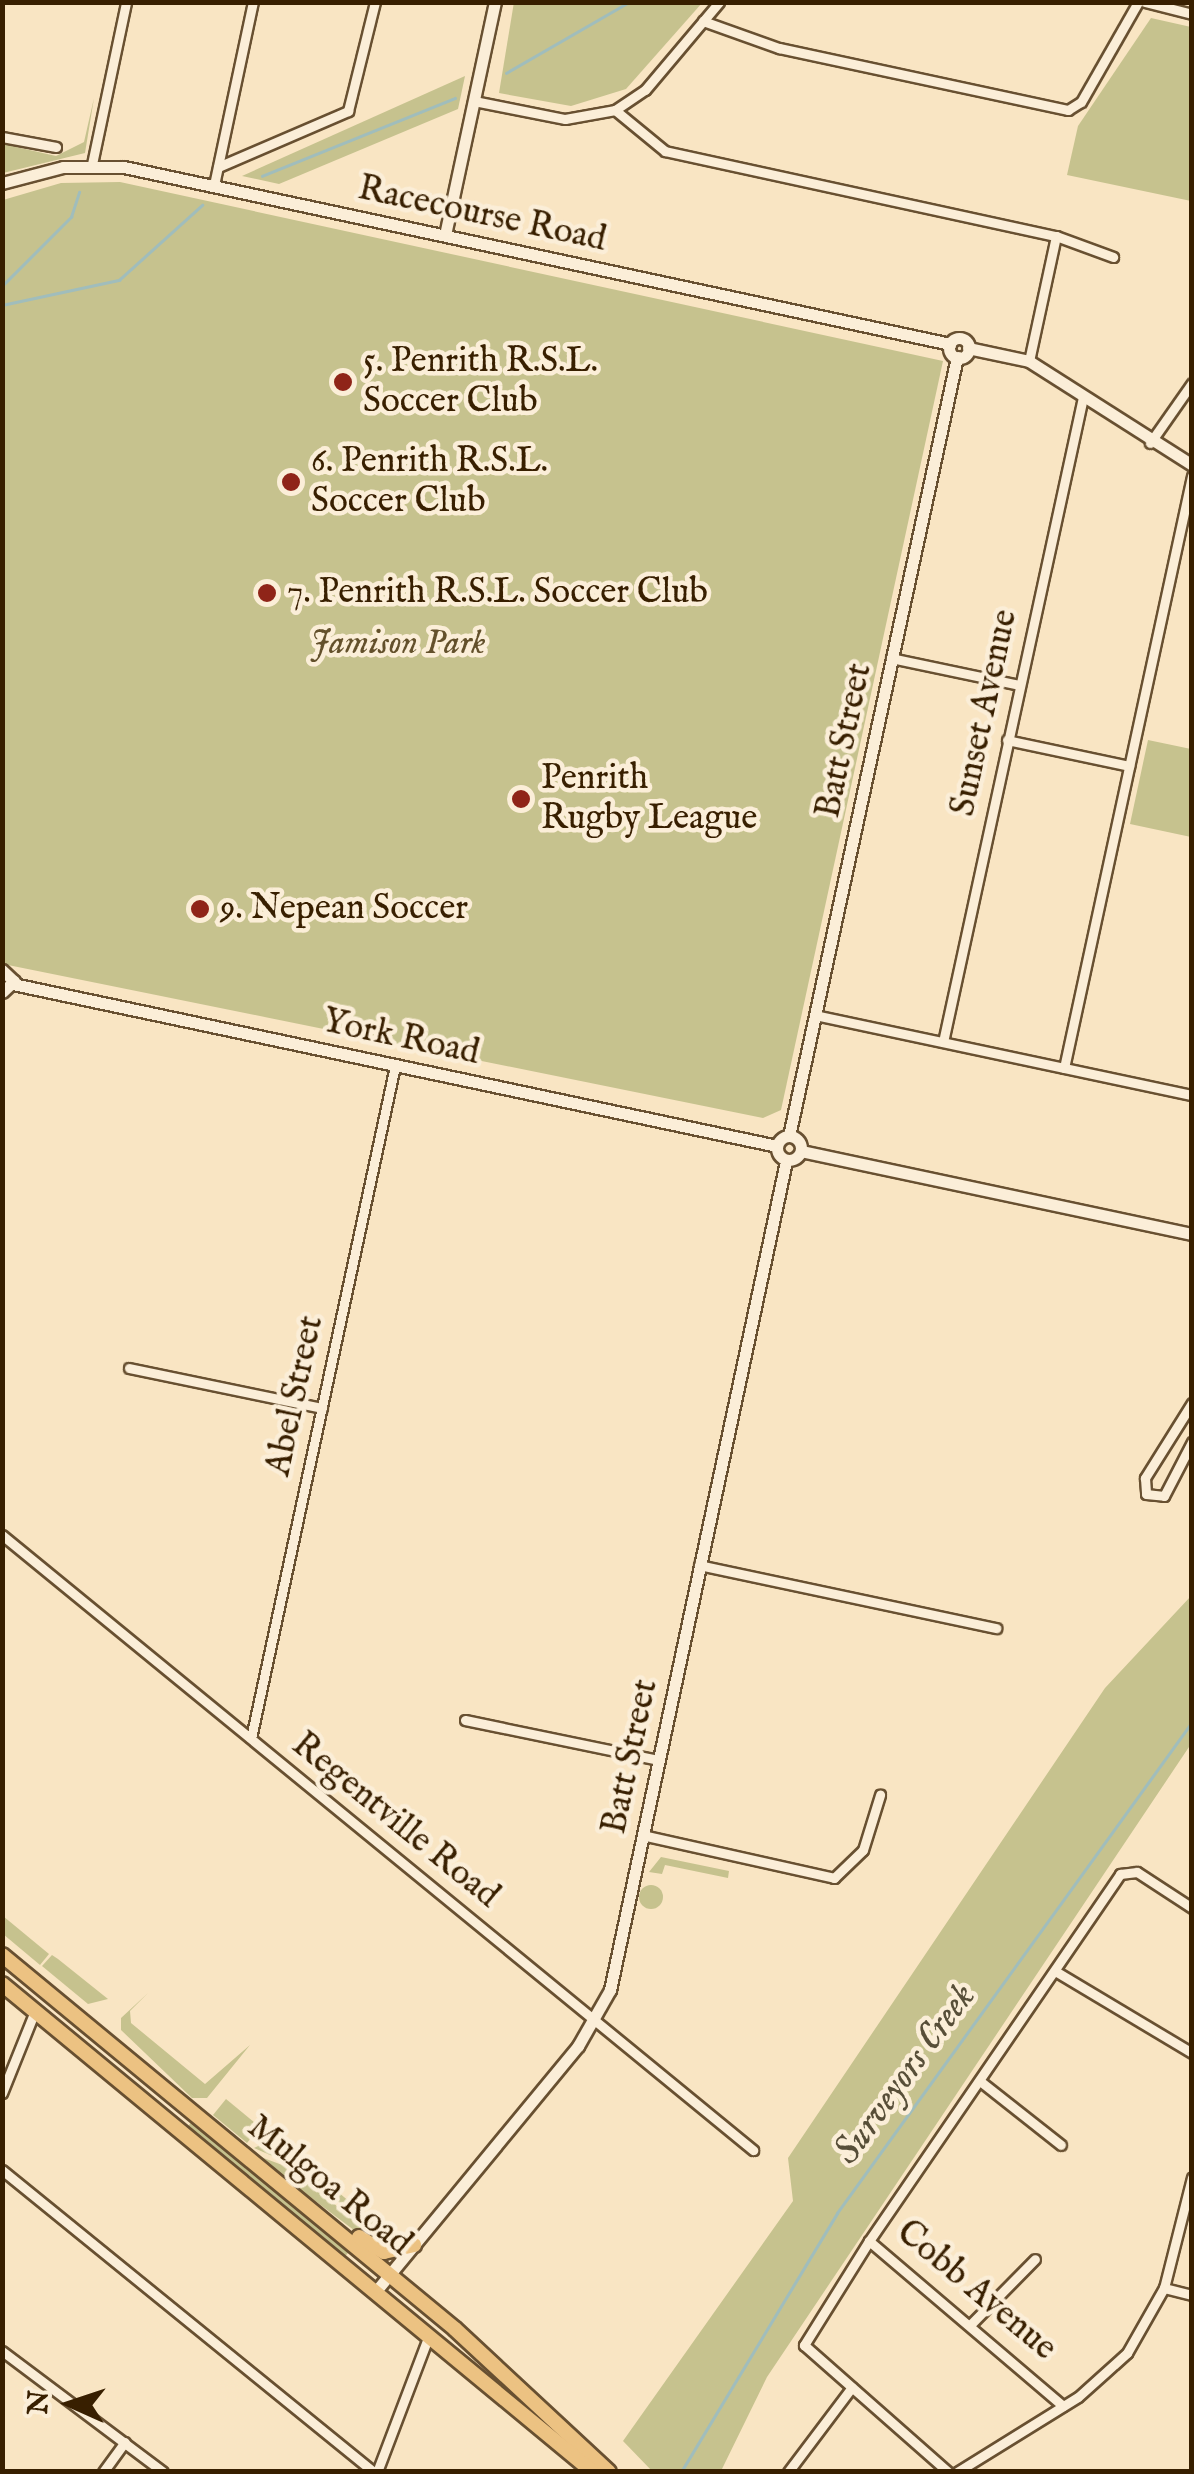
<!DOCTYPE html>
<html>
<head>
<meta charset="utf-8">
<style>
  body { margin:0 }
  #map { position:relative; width:1194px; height:2474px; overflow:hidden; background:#f9e5c3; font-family:"IM FELL English",serif }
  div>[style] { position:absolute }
  .green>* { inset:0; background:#c6c28e }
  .round { border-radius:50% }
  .stream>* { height:2.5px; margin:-1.25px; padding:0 1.25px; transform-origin:1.25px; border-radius:1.25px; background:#a0bdbc }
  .roads { filter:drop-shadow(2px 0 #685031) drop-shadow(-2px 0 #685031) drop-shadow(0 2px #685031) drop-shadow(0 -2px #685031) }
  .minor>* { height:9px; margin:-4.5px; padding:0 4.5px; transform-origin:4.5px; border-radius:4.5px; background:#fbeed8 }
  .tertiary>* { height:11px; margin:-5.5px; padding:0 5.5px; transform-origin:5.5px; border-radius:5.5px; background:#fbeed8 }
  .tertiary>.ring { margin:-5.5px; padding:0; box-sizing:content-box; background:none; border:11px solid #fbeed8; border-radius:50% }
  .primary>* { height:14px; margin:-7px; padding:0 7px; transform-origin:7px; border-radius:7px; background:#ecc282 }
  .dots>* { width:28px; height:28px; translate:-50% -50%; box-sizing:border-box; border:5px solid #fbeed8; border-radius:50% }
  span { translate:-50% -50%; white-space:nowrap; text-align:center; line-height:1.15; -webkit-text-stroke:9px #fbeed8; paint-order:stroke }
  .street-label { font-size:35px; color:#381f00 }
  .poi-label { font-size:35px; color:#381f00 }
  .left { translate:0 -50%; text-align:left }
  .park-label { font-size:35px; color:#63502b; font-style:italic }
  .water-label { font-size:38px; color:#574e38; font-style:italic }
  .frame { position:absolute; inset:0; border:5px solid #381f00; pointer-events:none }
  .north { position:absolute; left:20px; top:2354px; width:100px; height:100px; -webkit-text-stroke:8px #fbeed8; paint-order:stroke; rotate:273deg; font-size:28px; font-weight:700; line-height:40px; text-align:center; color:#381f00 }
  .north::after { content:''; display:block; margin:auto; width:35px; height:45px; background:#381f00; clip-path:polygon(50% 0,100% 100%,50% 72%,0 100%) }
</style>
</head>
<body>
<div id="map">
  <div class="green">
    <div style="clip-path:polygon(514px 2px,702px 2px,702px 3px,626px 89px,571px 106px,499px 93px)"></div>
    <div style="clip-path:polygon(1151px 18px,1191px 27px,1191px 201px,1067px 175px,1078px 126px)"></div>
    <div style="clip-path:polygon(465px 76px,458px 109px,279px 184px,242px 176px)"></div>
    <div style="clip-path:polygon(94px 98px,85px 153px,3px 173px,3px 144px,56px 156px,84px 142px)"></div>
    <div style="clip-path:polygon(120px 182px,943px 361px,781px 1110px,763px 1118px,3px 964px,3px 200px,61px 183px)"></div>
    <div style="clip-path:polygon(1148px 740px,1191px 749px,1191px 837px,1130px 824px)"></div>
    <div style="clip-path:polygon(1191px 1596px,1191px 1744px,767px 2377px,721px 2471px,652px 2471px,623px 2441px,793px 2201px,788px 2158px,1105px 1688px)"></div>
    <div style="clip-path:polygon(661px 1857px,729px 1871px,728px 1878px,665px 1865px,662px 1874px,649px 1872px)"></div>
    <div class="round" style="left:639px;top:1885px;width:24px;height:24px"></div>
    <div style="clip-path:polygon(3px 1916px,49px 1954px,40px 1965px,3px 1934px)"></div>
    <div style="clip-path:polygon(52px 1955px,58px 1959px,108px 1999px,88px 2004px,42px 1966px)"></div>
    <div style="clip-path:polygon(148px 1993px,130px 2011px,131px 2023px,205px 2084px,250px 2045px,207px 2098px,192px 2098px,121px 2030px,121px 2018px)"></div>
    <div style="clip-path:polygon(226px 2099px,260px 2127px,247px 2143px,213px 2115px)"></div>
    <div style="clip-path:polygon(193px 2120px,351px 2249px,344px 2258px,186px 2129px)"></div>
    <div style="clip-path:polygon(273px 2139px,388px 2233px,407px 2234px,389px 2243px,293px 2165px,254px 2148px)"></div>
    <div style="clip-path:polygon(253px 2154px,293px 2169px,384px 2246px,371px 2243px)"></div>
  </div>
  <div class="stream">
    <div style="left:506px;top:73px;width:142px;rotate:-30deg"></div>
    <div style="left:262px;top:176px;width:208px;rotate:-22deg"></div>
    <div style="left:2px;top:286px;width:98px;rotate:-45deg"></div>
    <div style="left:71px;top:217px;width:26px;rotate:-72deg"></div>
    <div style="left:2px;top:305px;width:120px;rotate:-12.1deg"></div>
    <div style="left:119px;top:280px;width:112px;rotate:-42.1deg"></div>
    <div style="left:681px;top:2472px;width:302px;rotate:-58.9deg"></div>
    <div style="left:837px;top:2213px;width:606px;rotate:-54.13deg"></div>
  </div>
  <div class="roads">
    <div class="minor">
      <div style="left:1145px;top:2px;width:49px;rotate:14.3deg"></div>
      <div style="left:703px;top:21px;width:81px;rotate:19.6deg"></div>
      <div style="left:779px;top:48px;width:296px;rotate:12.1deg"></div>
      <div style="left:1068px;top:110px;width:15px;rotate:-32deg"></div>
      <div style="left:1081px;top:102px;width:115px;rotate:-60.3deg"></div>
      <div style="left:474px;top:101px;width:93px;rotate:11.2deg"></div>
      <div style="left:565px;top:119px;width:51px;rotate:-10.2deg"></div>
      <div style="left:615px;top:110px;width:36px;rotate:-34deg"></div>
      <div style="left:645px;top:90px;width:115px;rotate:-49.9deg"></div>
      <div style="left:615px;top:110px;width:65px;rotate:39.4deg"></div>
      <div style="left:665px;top:151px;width:400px;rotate:12.3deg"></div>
      <div style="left:1056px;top:236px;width:61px;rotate:20.2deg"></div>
      <div style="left:2px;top:137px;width:55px;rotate:10.5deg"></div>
      <div style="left:92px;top:164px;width:166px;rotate:-78.1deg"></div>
      <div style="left:218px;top:167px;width:142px;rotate:-23.3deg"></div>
      <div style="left:348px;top:111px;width:112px;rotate:-76.1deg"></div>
      <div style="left:214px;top:185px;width:187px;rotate:-78deg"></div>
      <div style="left:1029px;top:361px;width:128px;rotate:-77.8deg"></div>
      <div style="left:1150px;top:443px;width:73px;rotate:-55deg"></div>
      <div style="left:891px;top:658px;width:131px;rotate:11.9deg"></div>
      <div style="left:1007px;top:740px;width:125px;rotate:12deg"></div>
      <div style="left:815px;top:1015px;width:385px;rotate:12deg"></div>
      <div style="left:943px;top:1042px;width:660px;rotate:-77.75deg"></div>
      <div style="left:1064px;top:1068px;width:606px;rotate:-77.8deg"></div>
      <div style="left:129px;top:1368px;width:197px;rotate:11.7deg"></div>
      <div style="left:1192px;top:1403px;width:89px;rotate:122.1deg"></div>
      <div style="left:1145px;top:1478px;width:16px;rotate:86deg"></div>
      <div style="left:1146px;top:1494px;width:18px;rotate:6deg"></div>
      <div style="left:1164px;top:1496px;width:61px;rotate:-62.6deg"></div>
      <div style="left:2px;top:1535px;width:971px;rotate:39.31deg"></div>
      <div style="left:699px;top:1565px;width:304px;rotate:12deg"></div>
      <div style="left:465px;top:1720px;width:197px;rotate:11.7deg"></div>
      <div style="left:251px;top:1738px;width:687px;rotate:-77.91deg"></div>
      <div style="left:642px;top:1835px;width:197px;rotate:12.6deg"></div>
      <div style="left:834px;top:1878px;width:40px;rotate:-44deg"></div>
      <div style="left:863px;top:1850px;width:58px;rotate:-72.8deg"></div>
      <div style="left:1055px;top:1971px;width:160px;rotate:30.9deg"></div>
      <div style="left:980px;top:2081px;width:103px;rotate:38.3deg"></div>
      <div style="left:2px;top:2093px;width:88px;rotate:-68.1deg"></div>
      <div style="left:2px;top:2170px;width:479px;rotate:39.1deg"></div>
      <div style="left:869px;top:2241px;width:123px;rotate:122deg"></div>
      <div style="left:804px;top:2345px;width:192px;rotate:41.4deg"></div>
      <div style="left:1164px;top:2288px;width:29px;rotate:14deg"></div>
      <div style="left:971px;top:2324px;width:91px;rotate:-45.4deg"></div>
      <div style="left:2px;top:2351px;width:201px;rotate:36.9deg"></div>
      <div style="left:1063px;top:2406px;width:255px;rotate:-139.6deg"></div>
      <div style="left:869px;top:2241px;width:445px;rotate:-55.6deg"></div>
      <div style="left:1120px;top:1874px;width:17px;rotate:-7deg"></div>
      <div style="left:1137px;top:1872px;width:66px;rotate:33.2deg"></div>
      <div style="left:103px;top:2472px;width:37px;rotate:-54deg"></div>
      <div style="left:377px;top:2472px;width:147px;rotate:-69.2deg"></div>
      <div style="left:788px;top:2472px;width:106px;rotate:-53deg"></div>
      <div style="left:957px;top:2472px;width:142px;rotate:-31.8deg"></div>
      <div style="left:1078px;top:2397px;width:66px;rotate:-41.9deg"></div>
      <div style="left:1127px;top:2353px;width:75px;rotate:-60.4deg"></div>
      <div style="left:1164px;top:2288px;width:114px;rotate:-75.8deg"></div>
    </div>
    <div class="tertiary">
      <div style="left:2px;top:183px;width:63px;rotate:-14.7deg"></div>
      <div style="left:63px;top:167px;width:61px"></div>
      <div style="left:124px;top:167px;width:845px;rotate:12.09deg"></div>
      <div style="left:445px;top:235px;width:238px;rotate:-77.9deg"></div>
      <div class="ring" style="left:949px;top:338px;width:9px;height:9px"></div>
      <div style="left:968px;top:348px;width:62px;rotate:12deg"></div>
      <div style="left:1029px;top:361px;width:193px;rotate:32.5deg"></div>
      <div style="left:2px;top:970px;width:16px;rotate:43deg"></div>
      <div style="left:14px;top:981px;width:16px;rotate:137deg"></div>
      <div style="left:13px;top:984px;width:781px;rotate:11.97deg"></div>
      <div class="ring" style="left:777px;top:1136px;width:13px;height:13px"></div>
      <div style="left:789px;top:1136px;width:797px;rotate:-77.83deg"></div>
      <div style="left:801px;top:1151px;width:400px;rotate:12deg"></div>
      <div style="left:376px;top:2291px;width:318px;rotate:-50.5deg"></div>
      <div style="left:578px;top:2046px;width:64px;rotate:-60.3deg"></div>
      <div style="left:610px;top:1990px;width:847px;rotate:-78.01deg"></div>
    </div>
    <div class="primary">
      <div style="left:2px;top:1955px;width:587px;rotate:39.54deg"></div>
      <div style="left:455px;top:2329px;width:210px;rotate:42.9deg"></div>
      <div style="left:2px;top:1984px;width:766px;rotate:39.55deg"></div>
      <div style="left:359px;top:2237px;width:29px;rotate:31deg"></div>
      <div style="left:384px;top:2252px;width:31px;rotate:-13deg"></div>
    </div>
  </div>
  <div class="dots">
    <div style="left:343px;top:382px;background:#8f2418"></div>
    <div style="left:291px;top:482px;background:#8f2418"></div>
    <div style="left:267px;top:593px;background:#8f2418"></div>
    <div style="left:521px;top:799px;background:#8f2418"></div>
    <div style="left:200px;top:909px;background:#8f2418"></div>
  </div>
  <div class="street-label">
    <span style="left:482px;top:215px;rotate:12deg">Racecourse Road</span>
    <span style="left:985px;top:713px;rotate:-78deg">Sunset Avenue</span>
    <span style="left:845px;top:741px;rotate:-78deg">Batt Street</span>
    <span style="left:401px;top:1038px;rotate:12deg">York Road</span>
    <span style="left:296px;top:1396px;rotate:-78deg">Abel Street</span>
    <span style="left:631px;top:1757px;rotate:-78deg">Batt Street</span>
    <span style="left:395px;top:1821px;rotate:39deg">Regentville Road</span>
    <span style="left:329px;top:2186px;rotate:39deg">Mulgoa Road</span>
    <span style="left:976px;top:2291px;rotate:40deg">Cobb Avenue</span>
  </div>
  <div class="poi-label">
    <span class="left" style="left:363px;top:382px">5. Penrith R.S.L.<br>Soccer Club</span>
    <span class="left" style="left:311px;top:482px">6. Penrith R.S.L.<br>Soccer Club</span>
    <span class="left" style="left:287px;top:593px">7. Penrith R.S.L. Soccer Club</span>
    <span class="left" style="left:541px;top:799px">Penrith<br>Rugby League</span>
    <span class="left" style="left:220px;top:909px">9. Nepean Soccer</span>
  </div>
  <div class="park-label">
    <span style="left:398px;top:644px">Jamison Park</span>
  </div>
  <div class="water-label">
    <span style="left:906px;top:2075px;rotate:-54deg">Surveyors Creek</span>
  </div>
  <div class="frame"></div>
  <div class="north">N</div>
</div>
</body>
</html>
